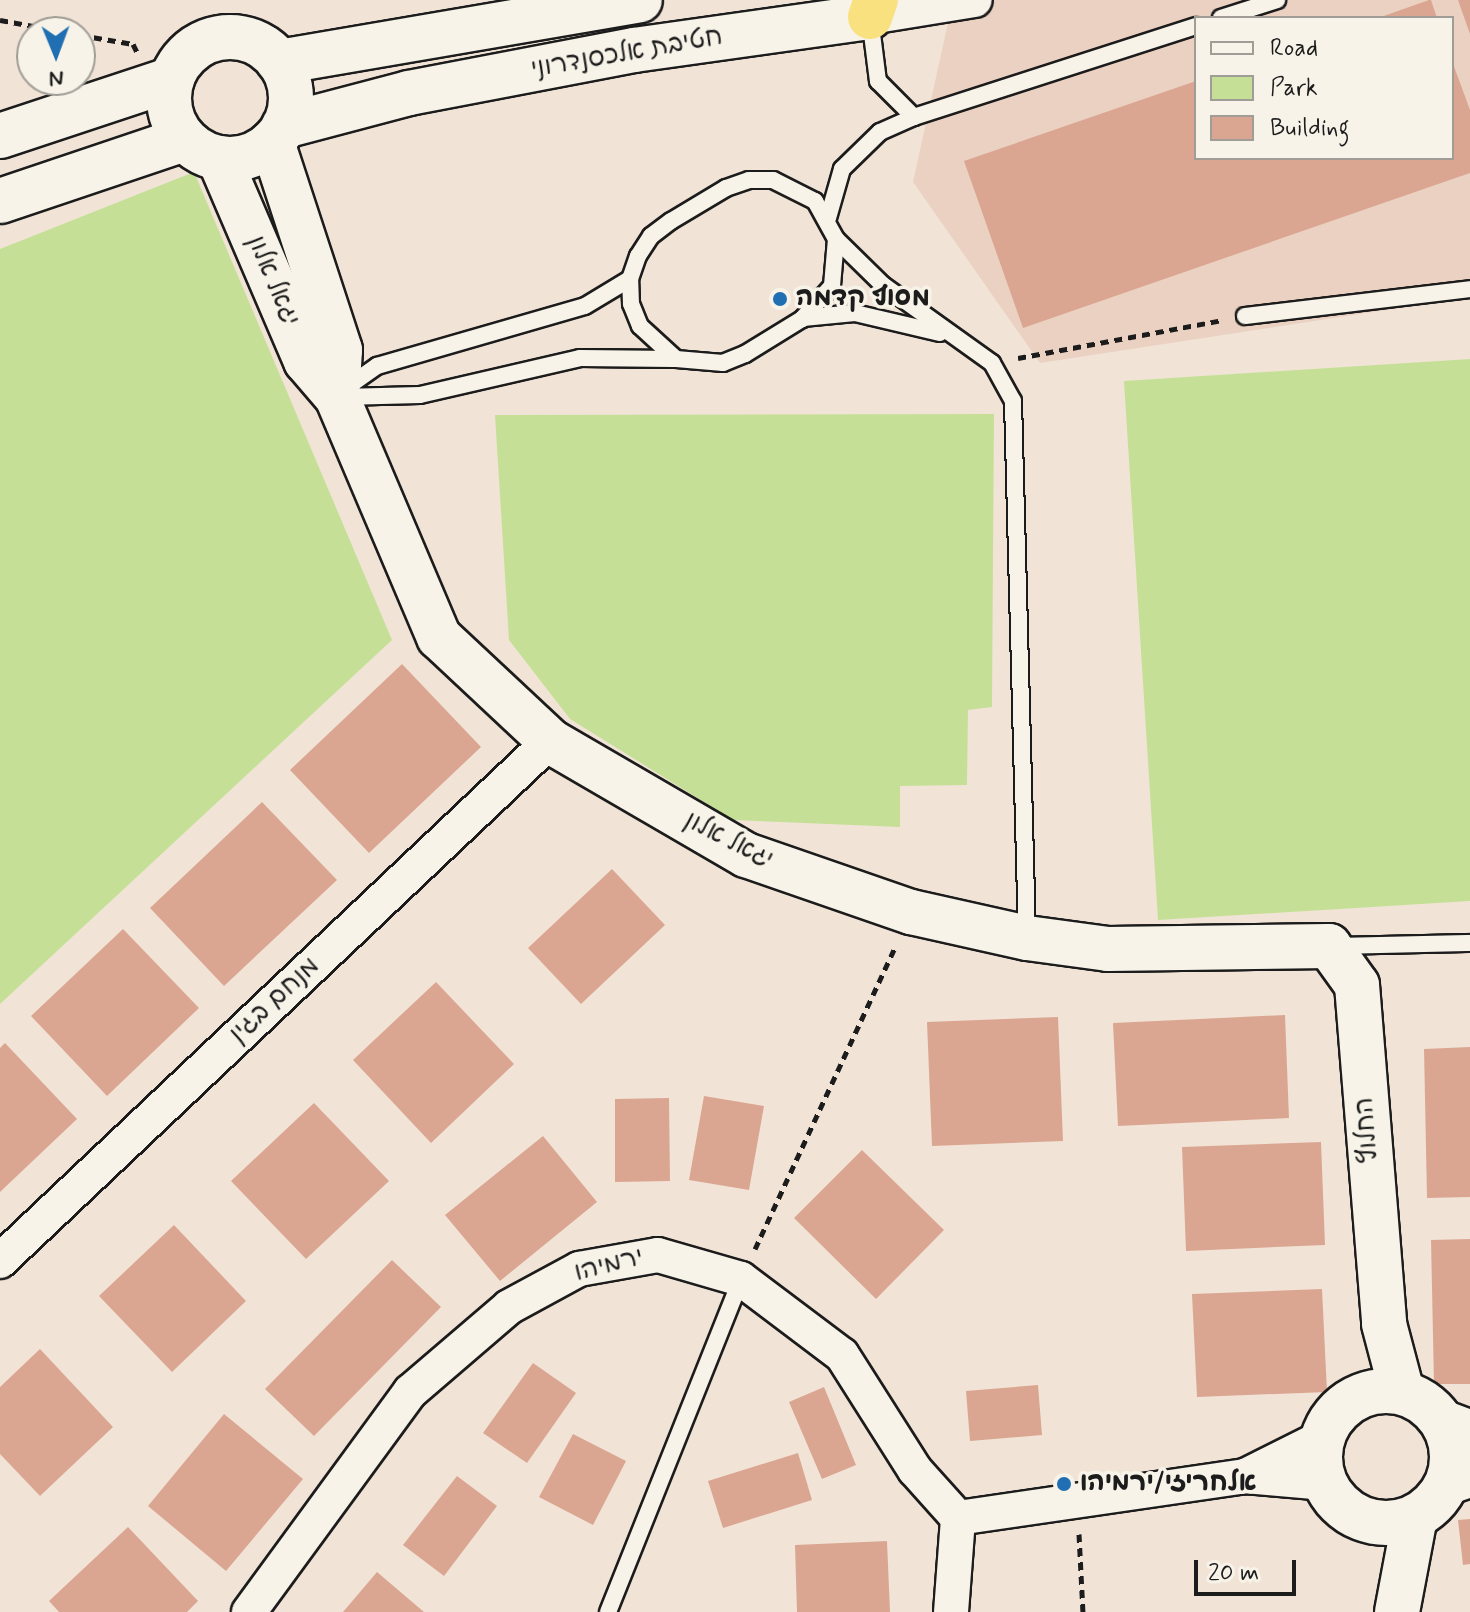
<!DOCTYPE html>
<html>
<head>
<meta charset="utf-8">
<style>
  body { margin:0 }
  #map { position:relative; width:1470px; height:1612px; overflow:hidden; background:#f1e4d7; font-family:Mynerve,"Playpen Sans Hebrew",sans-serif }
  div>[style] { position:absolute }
  .built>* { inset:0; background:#ead1c2 }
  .green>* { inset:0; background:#c5e096 }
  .building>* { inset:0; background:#dba691 }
  .path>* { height:5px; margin-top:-2.5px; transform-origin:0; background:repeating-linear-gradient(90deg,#1c1c1c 0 8px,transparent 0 14px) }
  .roads { filter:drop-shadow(2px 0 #1c1c1c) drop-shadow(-2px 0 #1c1c1c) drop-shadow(0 2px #1c1c1c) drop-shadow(0 -2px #1c1c1c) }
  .lane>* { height:16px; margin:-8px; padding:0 8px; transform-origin:8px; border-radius:8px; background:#f7f3e8 }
  .street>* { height:34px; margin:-17px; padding:0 17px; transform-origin:17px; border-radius:17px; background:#f7f3e8 }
  .secondary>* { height:44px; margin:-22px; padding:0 22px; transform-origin:22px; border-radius:22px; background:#f7f3e8 }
  .secondary>.ring { margin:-22px; padding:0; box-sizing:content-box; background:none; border:44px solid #f7f3e8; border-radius:50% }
  .highway>* { height:44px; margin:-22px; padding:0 22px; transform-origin:22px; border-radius:22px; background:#fae180 }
  .dots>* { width:22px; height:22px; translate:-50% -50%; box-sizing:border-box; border:4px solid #f7f3e8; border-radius:50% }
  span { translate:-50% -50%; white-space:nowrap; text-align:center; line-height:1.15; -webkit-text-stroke:7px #f7f3e8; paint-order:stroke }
  .street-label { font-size:26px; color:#1c1c1c }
  .poi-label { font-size:26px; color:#1c1c1c; font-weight:700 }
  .left { translate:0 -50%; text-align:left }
  .legend { position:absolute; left:1194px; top:16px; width:260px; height:144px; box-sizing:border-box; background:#f7f3e8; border:2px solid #9f9d96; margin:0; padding:10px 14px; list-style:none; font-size:24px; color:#1c1c1c }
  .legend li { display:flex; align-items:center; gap:16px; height:40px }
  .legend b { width:40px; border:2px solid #9f9d96 }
  .north { position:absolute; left:16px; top:16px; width:80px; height:80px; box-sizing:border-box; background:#f7f3e8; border:2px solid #9f9d96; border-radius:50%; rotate:179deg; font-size:22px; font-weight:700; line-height:32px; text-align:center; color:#1c1c1c }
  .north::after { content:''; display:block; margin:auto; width:28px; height:36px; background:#1f6fb2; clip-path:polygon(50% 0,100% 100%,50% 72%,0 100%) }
  .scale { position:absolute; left:1194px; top:1560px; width:102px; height:36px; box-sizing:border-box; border:4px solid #1c1c1c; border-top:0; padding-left:10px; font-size:24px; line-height:28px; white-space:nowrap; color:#1c1c1c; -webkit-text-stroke:6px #f7f3e8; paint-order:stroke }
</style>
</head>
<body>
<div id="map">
  <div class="built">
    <div style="clip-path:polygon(evenodd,953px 0,1470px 0,1470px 297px,1040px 363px,913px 182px,953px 0,1196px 18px,1452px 18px,1452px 158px,1196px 158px,1196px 18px)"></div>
  </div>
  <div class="green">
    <div style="clip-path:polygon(194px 172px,392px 640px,0 1004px,0 249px)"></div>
    <div style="clip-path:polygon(1470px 359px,1470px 901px,1158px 920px,1124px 381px)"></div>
    <div style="clip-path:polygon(994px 414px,992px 707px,968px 710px,967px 785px,900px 786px,900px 827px,733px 820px,570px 719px,509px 640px,495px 415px)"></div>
  </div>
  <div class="building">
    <div style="clip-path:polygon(1431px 0,1437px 18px,1378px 18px,1429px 0)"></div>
    <div style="clip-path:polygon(1458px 0,1470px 0,1470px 34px)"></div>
    <div style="clip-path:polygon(1452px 61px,1470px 110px,1470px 173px,1023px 328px,964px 161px,1196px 81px,1196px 158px,1452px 158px)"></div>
    <div style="clip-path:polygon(402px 664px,481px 747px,369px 853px,290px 770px)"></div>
    <div style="clip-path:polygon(262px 802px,337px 880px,224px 986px,150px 908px)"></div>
    <div style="clip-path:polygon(612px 869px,665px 925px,581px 1004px,528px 948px)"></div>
    <div style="clip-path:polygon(123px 929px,199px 1008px,107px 1096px,31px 1016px)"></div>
    <div style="clip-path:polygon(436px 982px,514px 1064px,431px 1143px,353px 1060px)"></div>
    <div style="clip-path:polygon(1285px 1015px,1289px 1118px,1118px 1126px,1113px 1023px)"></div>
    <div style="clip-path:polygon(1058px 1017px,1063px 1141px,932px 1146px,927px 1022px)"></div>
    <div style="clip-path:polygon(5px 1043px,77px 1119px,0 1192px,0 1048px)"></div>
    <div style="clip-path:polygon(1470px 1047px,1470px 1197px,1427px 1198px,1424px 1049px)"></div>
    <div style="clip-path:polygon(704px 1096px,764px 1106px,749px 1190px,689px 1180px)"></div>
    <div style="clip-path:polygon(669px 1098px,670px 1181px,615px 1182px,615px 1099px)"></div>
    <div style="clip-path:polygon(314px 1103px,389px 1181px,306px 1259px,231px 1181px)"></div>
    <div style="clip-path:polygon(543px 1136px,597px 1202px,500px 1281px,445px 1215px)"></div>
    <div style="clip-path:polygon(1321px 1142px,1325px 1245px,1186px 1251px,1182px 1147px)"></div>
    <div style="clip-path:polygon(862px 1150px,944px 1230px,876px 1299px,794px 1218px)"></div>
    <div style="clip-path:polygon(174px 1225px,246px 1301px,172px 1372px,99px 1296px)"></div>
    <div style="clip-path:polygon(1470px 1239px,1470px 1384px,1434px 1384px,1431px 1240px)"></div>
    <div style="clip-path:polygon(392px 1260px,441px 1307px,314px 1436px,265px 1389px)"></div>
    <div style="clip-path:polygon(1322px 1289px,1327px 1392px,1197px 1397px,1192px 1294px)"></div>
    <div style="clip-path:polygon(40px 1349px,113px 1427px,40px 1496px,0 1454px,0 1387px)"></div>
    <div style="clip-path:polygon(533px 1363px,576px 1393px,527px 1463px,483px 1433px)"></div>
    <div style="clip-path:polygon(1038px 1385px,1042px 1435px,970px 1441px,966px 1391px)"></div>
    <div style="clip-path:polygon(824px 1387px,856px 1465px,822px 1479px,789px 1402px)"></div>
    <div style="clip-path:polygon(224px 1414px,303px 1479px,226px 1571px,148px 1506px)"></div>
    <div style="clip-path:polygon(573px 1434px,626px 1461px,593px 1525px,539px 1497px)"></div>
    <div style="clip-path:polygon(798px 1453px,812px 1500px,723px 1528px,708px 1481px)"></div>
    <div style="clip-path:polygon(457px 1476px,497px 1506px,444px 1576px,403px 1545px)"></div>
    <div style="clip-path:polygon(1470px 1519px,1470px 1564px,1463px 1565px,1458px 1520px)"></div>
    <div style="clip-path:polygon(128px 1527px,198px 1601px,187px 1612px,59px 1612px,49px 1601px)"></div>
    <div style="clip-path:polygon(887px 1541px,890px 1612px,797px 1612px,795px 1545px)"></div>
    <div style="clip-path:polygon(377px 1572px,424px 1612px,343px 1612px)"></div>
  </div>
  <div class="path">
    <div style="left:0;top:20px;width:67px;rotate:10.3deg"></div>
    <div style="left:80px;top:35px;width:54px;rotate:9.6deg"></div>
    <div style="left:133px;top:44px;width:9px;rotate:63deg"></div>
    <div style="left:1018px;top:358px;width:209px;rotate:-10.5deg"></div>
    <div style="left:755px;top:1249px;width:333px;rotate:-65.1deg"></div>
    <div style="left:1079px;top:1534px;width:78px;rotate:87.1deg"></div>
  </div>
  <div class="roads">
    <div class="lane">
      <div style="left:870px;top:18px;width:64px;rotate:82.8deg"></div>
      <div style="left:878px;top:81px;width:51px;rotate:45deg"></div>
      <div style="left:1221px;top:18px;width:59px;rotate:-17.8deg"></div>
      <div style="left:749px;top:180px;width:24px"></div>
      <div style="left:773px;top:180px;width:47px;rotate:26.6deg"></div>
      <div style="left:815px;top:201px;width:43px;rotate:61.1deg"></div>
      <div style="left:836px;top:239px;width:47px;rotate:94.9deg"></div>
      <div style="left:832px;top:286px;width:45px;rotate:132.3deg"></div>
      <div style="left:802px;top:319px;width:67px;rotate:148.4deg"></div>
      <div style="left:745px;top:354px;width:24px;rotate:158deg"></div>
      <div style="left:723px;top:363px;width:47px;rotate:-175.1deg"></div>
      <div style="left:676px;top:359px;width:49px;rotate:-137.5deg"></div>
      <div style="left:640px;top:326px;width:24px;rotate:-112deg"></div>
      <div style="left:631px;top:304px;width:25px;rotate:-92deg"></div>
      <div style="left:630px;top:279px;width:24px;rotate:-71deg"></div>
      <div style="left:638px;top:256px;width:24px;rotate:-57deg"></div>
      <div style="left:651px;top:236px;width:25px;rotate:-37deg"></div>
      <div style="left:671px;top:221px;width:64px;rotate:-31deg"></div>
      <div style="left:726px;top:188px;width:24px;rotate:-19deg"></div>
      <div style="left:828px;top:218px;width:51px;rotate:-74.1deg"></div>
      <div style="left:842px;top:169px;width:53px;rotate:-44.2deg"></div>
      <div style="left:880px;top:132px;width:37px;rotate:-24deg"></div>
      <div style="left:914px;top:117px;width:296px;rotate:-17.9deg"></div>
      <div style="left:836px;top:239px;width:66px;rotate:44.4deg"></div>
      <div style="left:883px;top:285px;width:134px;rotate:35.6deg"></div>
      <div style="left:992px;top:363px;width:43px;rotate:61.1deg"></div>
      <div style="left:1013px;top:401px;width:534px;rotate:88.5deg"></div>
      <div style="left:1245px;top:316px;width:227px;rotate:-6.8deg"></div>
      <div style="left:803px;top:318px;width:52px;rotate:-5.5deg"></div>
      <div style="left:855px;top:313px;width:87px;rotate:13.2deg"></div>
      <div style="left:343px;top:390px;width:42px;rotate:-35.2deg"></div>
      <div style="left:377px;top:366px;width:216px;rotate:-16.1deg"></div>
      <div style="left:585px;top:306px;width:52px;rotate:-31deg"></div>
      <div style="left:342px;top:397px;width:78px;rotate:-1.5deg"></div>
      <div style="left:420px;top:395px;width:164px;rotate:-13deg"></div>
      <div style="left:580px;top:358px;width:94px;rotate:0.6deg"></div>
      <div style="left:1334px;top:946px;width:136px;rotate:-1.3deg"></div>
      <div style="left:608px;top:1612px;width:359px;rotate:-68.2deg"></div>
    </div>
    <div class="street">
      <div style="left:870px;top:17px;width:106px;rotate:-9.2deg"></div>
      <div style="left:0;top:1261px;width:757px;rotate:-43.39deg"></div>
      <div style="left:1438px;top:1415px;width:34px;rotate:21deg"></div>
      <div style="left:1245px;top:1476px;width:85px;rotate:-26.6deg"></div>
      <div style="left:1444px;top:1489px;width:28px;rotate:-19deg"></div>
      <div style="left:958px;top:1518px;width:290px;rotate:-8.3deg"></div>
      <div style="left:1245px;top:1476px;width:78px;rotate:5.1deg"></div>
      <div style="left:249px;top:1612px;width:273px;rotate:-53.8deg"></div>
      <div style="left:410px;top:1392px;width:130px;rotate:-40.6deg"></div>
      <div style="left:509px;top:1307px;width:80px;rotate:-28.5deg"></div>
      <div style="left:579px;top:1269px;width:80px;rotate:-10deg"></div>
      <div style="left:658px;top:1255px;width:86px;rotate:16.1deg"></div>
      <div style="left:741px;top:1279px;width:126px;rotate:37deg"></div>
      <div style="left:842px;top:1355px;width:136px;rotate:57.6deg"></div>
      <div style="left:915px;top:1470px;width:64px;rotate:48.1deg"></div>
      <div style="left:951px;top:1612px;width:94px;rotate:-85.7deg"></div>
    </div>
    <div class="secondary">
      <div class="ring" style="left:169px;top:37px;width:78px;height:78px"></div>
      <div style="left:279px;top:62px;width:366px;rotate:-9.7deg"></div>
      <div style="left:284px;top:126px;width:129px;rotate:-14.8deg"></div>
      <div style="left:409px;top:93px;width:229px;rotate:-10.8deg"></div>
      <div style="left:634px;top:50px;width:238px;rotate:-8deg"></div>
      <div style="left:0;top:136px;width:181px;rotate:-18.3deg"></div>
      <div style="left:272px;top:142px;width:219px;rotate:71.9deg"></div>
      <div style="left:340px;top:350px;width:47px;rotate:93.7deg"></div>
      <div style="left:219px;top:158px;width:221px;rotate:66.8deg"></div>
      <div style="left:306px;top:361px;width:48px;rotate:49.3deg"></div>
      <div style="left:337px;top:397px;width:261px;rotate:67deg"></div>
      <div style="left:439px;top:637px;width:152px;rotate:43.1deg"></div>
      <div style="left:550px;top:741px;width:227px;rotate:30.2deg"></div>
      <div style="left:746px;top:855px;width:175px;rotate:19.1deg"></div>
      <div style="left:911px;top:912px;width:119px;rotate:12.6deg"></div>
      <div style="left:1027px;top:938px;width:82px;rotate:7.7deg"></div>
      <div style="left:1108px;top:949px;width:221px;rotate:-0.8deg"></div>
      <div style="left:1329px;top:946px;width:48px;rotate:54.3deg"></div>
      <div style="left:1357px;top:985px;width:340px;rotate:85.4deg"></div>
      <div style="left:1384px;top:1324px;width:70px;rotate:75.2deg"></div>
      <div style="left:0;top:201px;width:194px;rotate:-18.6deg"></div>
      <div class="ring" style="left:1320px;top:1391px;width:88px;height:88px"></div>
      <div style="left:1397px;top:1612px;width:97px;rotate:-79.3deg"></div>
    </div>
    <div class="highway">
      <div style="left:870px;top:17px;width:18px;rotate:-71deg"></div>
    </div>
  </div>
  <div class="dots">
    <div style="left:780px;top:299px;background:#1f6fb2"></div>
    <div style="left:1064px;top:1484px;background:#1f6fb2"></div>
  </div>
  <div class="street-label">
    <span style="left:627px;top:54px;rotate:-10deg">חטיבת אלכסנדרוני</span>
    <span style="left:272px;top:281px;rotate:67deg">יגאל אלון</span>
    <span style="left:728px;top:841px;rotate:27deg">יגאל אלון</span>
    <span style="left:275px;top:1001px;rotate:-43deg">מנחם בגין</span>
    <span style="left:1368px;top:1130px;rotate:-95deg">החלוץ</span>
    <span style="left:609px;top:1266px;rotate:-14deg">ירמיהו</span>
  </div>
  <div class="poi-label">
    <span class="left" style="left:796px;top:299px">מסוף קדמה</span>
    <span class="left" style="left:1080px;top:1484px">אלחריזי/ירמיהו</span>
  </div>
  <ul class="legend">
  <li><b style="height:10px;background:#f7f3e8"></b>Road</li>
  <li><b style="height:22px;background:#c5e096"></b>Park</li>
  <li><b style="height:22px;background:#dba691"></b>Building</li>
  </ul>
  <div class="north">N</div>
  <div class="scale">20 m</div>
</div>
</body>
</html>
